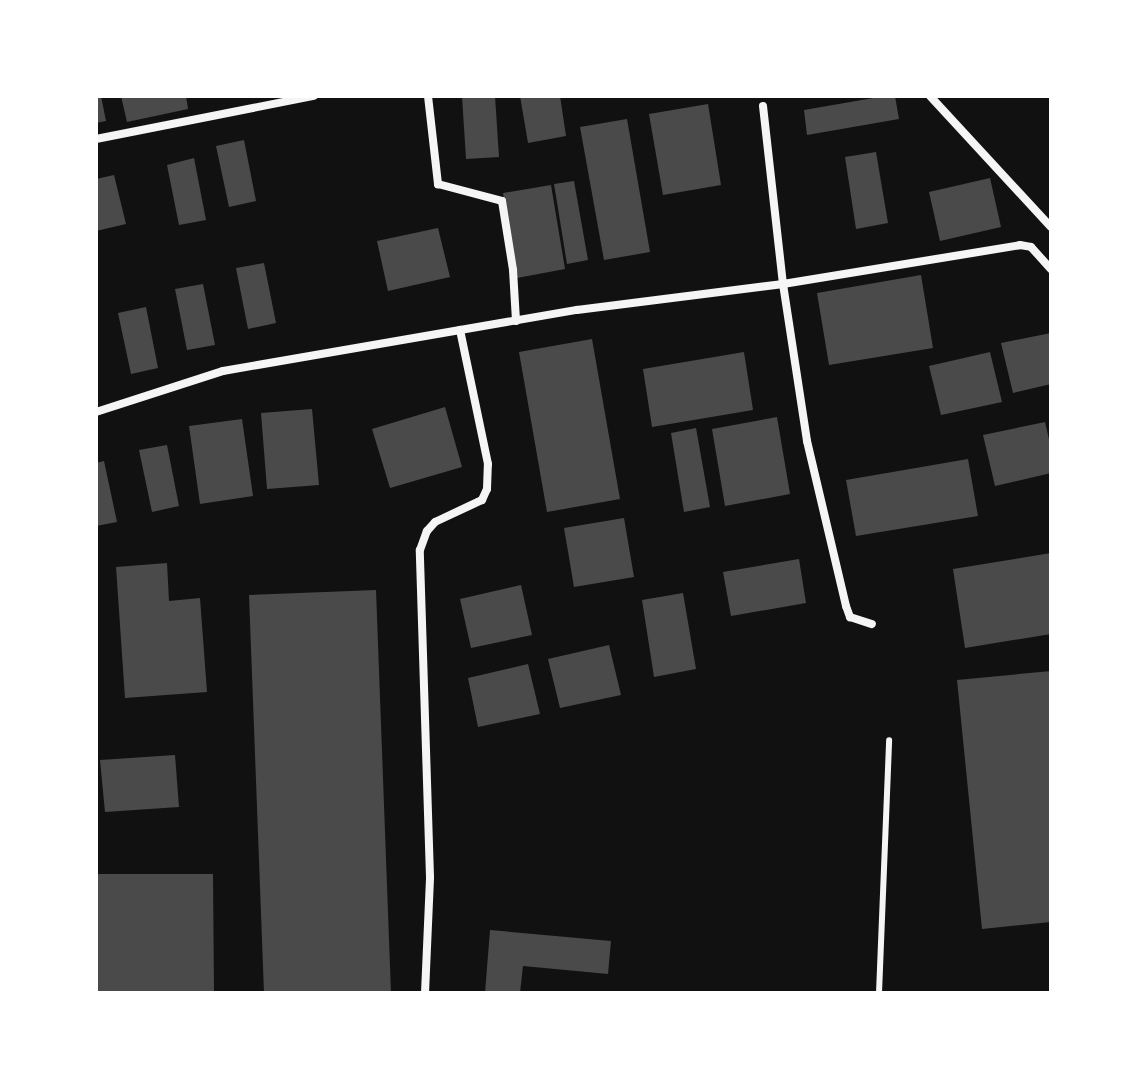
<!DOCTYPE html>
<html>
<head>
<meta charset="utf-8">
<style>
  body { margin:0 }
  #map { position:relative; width:1147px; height:1089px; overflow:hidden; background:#111; font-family:"Work Sans",sans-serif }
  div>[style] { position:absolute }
  .building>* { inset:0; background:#4a4a4a }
  .service>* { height:6px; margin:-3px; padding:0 3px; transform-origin:3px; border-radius:3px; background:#f5f5f5 }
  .minor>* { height:8px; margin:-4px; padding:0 4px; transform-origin:4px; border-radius:4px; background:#f5f5f5 }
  span { translate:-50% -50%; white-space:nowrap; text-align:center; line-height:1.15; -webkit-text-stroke:8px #fff; paint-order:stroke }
  .frame { position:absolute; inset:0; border:98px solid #fff; pointer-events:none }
</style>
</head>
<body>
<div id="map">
  <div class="building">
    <div style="clip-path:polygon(96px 96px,101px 96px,106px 121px,96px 123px)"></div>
    <div style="clip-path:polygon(121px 96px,186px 96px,188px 109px,127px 122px)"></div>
    <div style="clip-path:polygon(462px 96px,495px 96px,499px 157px,466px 159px)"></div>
    <div style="clip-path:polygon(520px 96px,560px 96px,566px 136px,528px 143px)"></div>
    <div style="clip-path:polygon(885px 96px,895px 96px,899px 119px,807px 135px,804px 110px)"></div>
    <div style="clip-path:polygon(708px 104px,721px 185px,663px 195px,649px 114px)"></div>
    <div style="clip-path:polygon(627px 119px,650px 252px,604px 260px,580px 127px)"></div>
    <div style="clip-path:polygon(244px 140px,256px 201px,229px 207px,216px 146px)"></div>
    <div style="clip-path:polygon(876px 152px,888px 223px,856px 229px,845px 157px)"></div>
    <div style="clip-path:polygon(194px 158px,206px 220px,179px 225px,167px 165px)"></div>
    <div style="clip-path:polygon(114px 175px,126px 224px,96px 231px,96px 179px)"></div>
    <div style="clip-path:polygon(990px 178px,1001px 227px,940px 241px,929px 192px)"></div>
    <div style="clip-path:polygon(574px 181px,588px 260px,567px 264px,554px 184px)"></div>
    <div style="clip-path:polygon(551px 185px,565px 269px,517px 278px,503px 193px)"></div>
    <div style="clip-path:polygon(438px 228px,450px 277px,388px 291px,377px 241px)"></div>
    <div style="clip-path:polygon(264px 263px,276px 323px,248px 329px,236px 268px)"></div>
    <div style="clip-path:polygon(921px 275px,933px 348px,829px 365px,817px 293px)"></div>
    <div style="clip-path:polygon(203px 284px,215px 345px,187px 350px,175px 289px)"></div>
    <div style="clip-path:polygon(146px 307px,158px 368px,131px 374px,118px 313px)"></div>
    <div style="clip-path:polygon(1051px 333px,1051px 384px,1013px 393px,1001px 343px)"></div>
    <div style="clip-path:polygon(592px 339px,620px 499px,547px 512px,519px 352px)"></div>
    <div style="clip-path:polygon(744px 352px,753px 410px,652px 427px,643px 369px)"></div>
    <div style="clip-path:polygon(990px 352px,1002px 402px,941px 415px,929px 366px)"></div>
    <div style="clip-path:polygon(445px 407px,462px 467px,390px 488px,372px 429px)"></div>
    <div style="clip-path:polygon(312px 409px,319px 485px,267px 489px,261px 413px)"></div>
    <div style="clip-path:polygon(777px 417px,790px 494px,725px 506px,712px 429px)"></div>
    <div style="clip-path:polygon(242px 419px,253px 496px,200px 504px,189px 426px)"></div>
    <div style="clip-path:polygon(1045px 422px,1051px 448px,1051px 473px,995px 486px,983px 435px)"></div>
    <div style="clip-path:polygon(696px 428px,710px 507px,684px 512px,671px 433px)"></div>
    <div style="clip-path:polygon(167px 445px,179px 506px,152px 512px,139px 450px)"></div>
    <div style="clip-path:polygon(968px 459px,978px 516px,856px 536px,846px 480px)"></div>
    <div style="clip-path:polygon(104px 461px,117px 522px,96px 526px,96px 463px)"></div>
    <div style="clip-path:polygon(624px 518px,634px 577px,574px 587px,564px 528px)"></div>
    <div style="clip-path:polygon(1051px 553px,1051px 634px,965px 648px,953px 569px)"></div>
    <div style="clip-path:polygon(799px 559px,806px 603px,731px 616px,723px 572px)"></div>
    <div style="clip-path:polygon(167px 563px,169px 601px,200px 598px,207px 692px,125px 698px,116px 567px)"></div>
    <div style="clip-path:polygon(521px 585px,532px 635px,471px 648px,460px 599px)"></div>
    <div style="clip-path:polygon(376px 590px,391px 993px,264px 993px,249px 595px)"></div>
    <div style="clip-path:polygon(683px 593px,696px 669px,654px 677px,642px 600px)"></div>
    <div style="clip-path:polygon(609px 645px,621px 695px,560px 708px,548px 659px)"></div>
    <div style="clip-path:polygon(528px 664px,540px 714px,478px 727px,468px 678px)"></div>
    <div style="clip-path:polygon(1051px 671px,1051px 922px,982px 929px,957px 680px)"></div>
    <div style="clip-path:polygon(175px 755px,179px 807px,105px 812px,100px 760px)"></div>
    <div style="clip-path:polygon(96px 874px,213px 874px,214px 993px,96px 993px)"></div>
    <div style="clip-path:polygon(490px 930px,611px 941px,608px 974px,523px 966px,520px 993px,485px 993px)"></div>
  </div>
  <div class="service">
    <div style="left:879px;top:993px;width:253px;rotate:-87.7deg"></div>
  </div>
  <div class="minor">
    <div style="left:428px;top:96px;width:89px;rotate:83.5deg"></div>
    <div style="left:438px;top:184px;width:66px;rotate:14.9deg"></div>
    <div style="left:502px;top:201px;width:70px;rotate:80.9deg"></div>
    <div style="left:513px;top:270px;width:51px;rotate:86.6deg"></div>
    <div style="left:930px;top:96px;width:178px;rotate:47.3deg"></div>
    <div style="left:763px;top:106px;width:179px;rotate:83.6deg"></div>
    <div style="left:783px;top:284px;width:159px;rotate:81.3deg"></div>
    <div style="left:807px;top:441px;width:170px;rotate:76.7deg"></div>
    <div style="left:846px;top:606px;width:12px;rotate:70deg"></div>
    <div style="left:850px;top:617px;width:23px;rotate:18deg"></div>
    <div style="left:96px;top:139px;width:222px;rotate:-11.2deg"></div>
    <div style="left:96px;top:412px;width:133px;rotate:-17.9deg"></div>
    <div style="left:223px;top:371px;width:359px;rotate:-9.8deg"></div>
    <div style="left:577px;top:310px;width:208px;rotate:-7.2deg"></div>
    <div style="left:783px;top:284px;width:240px;rotate:-9.3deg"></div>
    <div style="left:1020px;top:245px;width:11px;rotate:10deg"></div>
    <div style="left:1031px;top:247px;width:30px;rotate:48deg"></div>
    <div style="left:425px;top:993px;width:116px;rotate:-87.5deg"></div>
    <div style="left:430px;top:877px;width:327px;rotate:-91.8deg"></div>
    <div style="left:420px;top:550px;width:20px;rotate:-70deg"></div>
    <div style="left:427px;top:531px;width:12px;rotate:-48deg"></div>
    <div style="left:435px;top:522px;width:52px;rotate:-25.1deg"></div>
    <div style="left:482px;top:500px;width:12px;rotate:-66deg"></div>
    <div style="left:487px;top:489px;width:25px;rotate:-88deg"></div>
    <div style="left:488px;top:464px;width:137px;rotate:-101.8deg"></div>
  </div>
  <div class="frame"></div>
</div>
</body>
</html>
